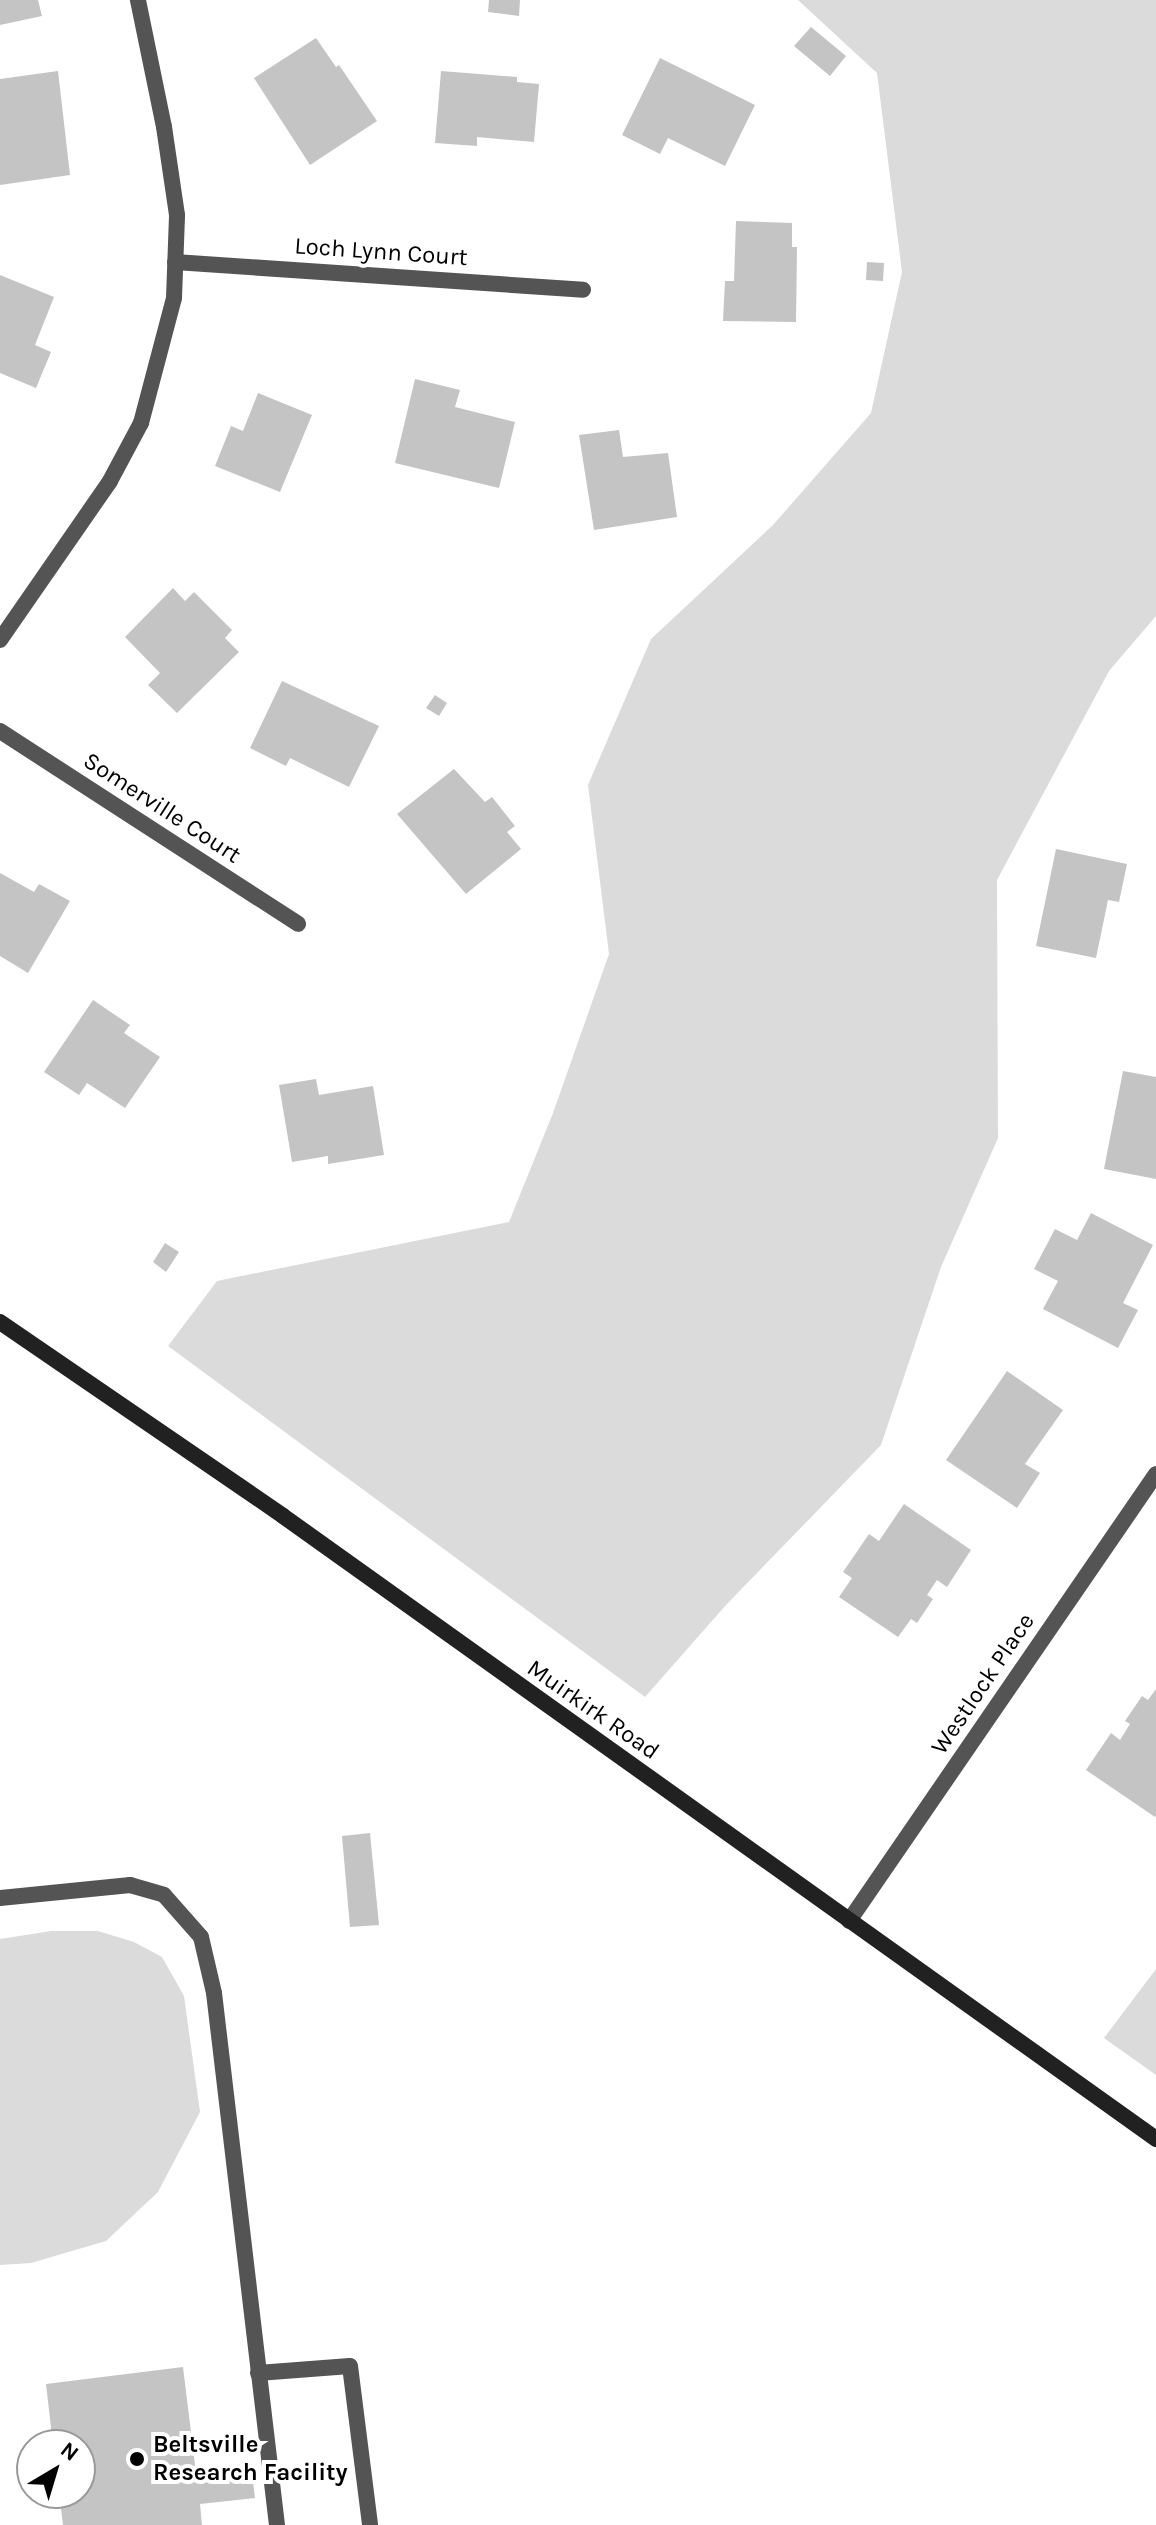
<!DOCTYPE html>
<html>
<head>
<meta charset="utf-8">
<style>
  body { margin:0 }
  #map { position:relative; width:1156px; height:2525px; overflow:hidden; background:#fff; font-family:Karla,sans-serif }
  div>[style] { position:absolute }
  .green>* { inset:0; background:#dbdbdb }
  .building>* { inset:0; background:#c4c4c4 }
  .lane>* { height:16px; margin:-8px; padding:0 8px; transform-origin:8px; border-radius:8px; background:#545454 }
  .street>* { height:16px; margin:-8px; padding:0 8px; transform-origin:8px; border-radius:8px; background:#545454 }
  .secondary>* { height:16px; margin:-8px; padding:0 8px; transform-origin:8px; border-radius:8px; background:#212121 }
  .dots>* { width:22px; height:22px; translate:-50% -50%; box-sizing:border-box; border:4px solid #fff; border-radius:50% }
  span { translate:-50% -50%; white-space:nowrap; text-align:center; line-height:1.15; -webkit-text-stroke:8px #fff; paint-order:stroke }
  .street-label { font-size:24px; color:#000 }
  .poi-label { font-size:24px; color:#000; font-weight:700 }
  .left { translate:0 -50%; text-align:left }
  .north { position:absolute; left:16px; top:2429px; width:80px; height:80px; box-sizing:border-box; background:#fff; border:2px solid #999; border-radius:50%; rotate:38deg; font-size:22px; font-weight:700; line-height:32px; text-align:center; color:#000 }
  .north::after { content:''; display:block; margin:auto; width:28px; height:36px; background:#000; clip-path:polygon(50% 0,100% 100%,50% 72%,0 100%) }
</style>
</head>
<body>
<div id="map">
  <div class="green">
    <div style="clip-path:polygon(798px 0,1156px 0,1156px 616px,1109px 671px,997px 880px,998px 1138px,941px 1267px,881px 1445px,726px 1605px,645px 1697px,168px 1346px,217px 1281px,509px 1222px,553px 1113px,609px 954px,588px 785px,651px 639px,773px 525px,871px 413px,902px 272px,877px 73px)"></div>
    <div style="clip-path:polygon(51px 1931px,98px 1931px,134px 1942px,162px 1957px,184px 1996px,200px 2112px,158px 2192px,106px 2241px,31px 2263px,0 2265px,0 1939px)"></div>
    <div style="clip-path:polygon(1156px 1969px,1156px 2075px,1104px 2038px)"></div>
  </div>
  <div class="building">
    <div style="clip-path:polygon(0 0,38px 0,42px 16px,0 25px)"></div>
    <div style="clip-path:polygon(489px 0,520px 0,519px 16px,488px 12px)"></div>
    <div style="clip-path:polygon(811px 27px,846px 56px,830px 76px,794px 46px)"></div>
    <div style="clip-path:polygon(316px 38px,336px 67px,339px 65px,377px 121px,310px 165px,254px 78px)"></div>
    <div style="clip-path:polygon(660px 58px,755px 105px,725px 166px,668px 138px,660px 154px,622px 135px)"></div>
    <div style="clip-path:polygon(58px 71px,70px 175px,0 185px,0 79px)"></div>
    <div style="clip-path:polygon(441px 71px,517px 77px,517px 82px,539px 84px,534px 142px,477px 137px,477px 146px,435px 143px)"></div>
    <div style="clip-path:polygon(736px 221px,792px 223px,792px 247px,797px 247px,796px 322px,723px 321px,725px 281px,734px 281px)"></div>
    <div style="clip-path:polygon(867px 262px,884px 263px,883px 281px,866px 280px)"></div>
    <div style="clip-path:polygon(0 275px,54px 297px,35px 345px,51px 352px,36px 388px,0 373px)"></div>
    <div style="clip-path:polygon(415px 379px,460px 390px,455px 407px,515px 422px,499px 488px,395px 463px)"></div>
    <div style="clip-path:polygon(258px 393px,312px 415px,280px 492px,215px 466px,231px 426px,243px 431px)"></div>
    <div style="clip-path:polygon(619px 430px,623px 457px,668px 453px,677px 517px,594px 530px,579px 435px)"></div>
    <div style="clip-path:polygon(173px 588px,185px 601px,194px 592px,232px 630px,225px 638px,239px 652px,177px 713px,148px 685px,160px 673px,125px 637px)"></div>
    <div style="clip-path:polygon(282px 681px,379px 726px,349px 787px,290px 758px,286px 766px,250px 748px)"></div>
    <div style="clip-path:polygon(435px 695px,447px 703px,439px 716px,426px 708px)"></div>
    <div style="clip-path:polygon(454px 769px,485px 802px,492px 797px,515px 826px,507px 832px,521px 849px,466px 894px,397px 814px)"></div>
    <div style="clip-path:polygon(1056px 849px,1127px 864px,1119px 902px,1108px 900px,1096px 958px,1036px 946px)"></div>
    <div style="clip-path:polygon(0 873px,34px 892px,39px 884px,70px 901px,28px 973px,0 956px)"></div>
    <div style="clip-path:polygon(93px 1000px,130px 1025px,124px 1033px,160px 1057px,125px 1108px,87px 1083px,79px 1095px,44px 1072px)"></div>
    <div style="clip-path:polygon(1123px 1071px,1156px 1077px,1156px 1179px,1104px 1169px)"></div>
    <div style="clip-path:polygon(316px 1079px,319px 1095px,373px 1086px,384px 1155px,328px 1164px,328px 1156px,292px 1162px,279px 1085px)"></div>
    <div style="clip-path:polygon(1091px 1213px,1153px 1245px,1123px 1303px,1138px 1310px,1118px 1348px,1043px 1309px,1058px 1281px,1034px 1269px,1055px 1229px,1077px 1240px)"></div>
    <div style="clip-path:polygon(165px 1243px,179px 1252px,166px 1272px,153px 1262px)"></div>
    <div style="clip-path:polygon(1007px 1371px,1063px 1410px,1025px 1464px,1040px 1473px,1017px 1508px,946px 1460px)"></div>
    <div style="clip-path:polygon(904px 1504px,971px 1550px,947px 1587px,937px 1580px,927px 1595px,933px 1599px,917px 1623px,911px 1619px,898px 1637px,839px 1597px,852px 1578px,843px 1572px,869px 1534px,879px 1541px)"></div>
    <div style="clip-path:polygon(1156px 1689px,1156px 1815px,1155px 1817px,1086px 1770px,1111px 1733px,1120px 1740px,1130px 1724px,1125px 1721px,1142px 1696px,1148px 1700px)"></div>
    <div style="clip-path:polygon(370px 1833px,379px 1925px,350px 1927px,342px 1836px)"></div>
    <div style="clip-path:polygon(183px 2367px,197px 2481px,252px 2474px,255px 2498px,200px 2504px,202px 2525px,63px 2525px,59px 2493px,80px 2493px,80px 2445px,53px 2445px,46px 2384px)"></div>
  </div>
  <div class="lane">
    <div style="left:258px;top:2373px;width:92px;rotate:-4.4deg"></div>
    <div style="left:350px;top:2366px;width:160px;rotate:82.8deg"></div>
  </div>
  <div class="street">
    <div style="left:175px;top:262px;width:409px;rotate:3.9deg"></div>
    <div style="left:0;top:640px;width:193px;rotate:-55.3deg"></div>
    <div style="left:110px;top:481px;width:66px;rotate:-61.9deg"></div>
    <div style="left:141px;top:423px;width:129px;rotate:-75.2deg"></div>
    <div style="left:174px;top:298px;width:83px;rotate:-87.9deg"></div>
    <div style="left:177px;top:215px;width:89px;rotate:-98.4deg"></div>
    <div style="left:164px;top:127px;width:130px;rotate:-101.6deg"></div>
    <div style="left:0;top:731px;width:355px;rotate:32.9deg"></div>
    <div style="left:0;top:1898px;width:131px;rotate:-5.7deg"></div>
    <div style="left:130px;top:1885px;width:35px;rotate:16deg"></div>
    <div style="left:164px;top:1895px;width:56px;rotate:48.6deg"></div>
    <div style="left:201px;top:1937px;width:57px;rotate:76.9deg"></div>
    <div style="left:214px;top:1993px;width:536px;rotate:83.25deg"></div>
    <div style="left:849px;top:1921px;width:542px;rotate:-55.52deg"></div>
  </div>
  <div class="secondary">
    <div style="left:0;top:1322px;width:343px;rotate:34.4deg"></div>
    <div style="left:283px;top:1516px;width:1073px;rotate:35.51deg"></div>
  </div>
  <div class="dots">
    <div style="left:137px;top:2459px;background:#000"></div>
  </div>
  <div class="street-label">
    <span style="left:381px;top:252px;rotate:4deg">Loch Lynn Court</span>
    <span style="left:162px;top:808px;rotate:33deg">Somerville Court</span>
    <span style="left:983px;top:1684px;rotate:-56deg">Westlock Place</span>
    <span style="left:593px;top:1710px;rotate:35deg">Muirkirk Road</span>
  </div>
  <div class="poi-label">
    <span class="left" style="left:153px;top:2459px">Beltsville<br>Research Facility</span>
  </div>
  <div class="north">N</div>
</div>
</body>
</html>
